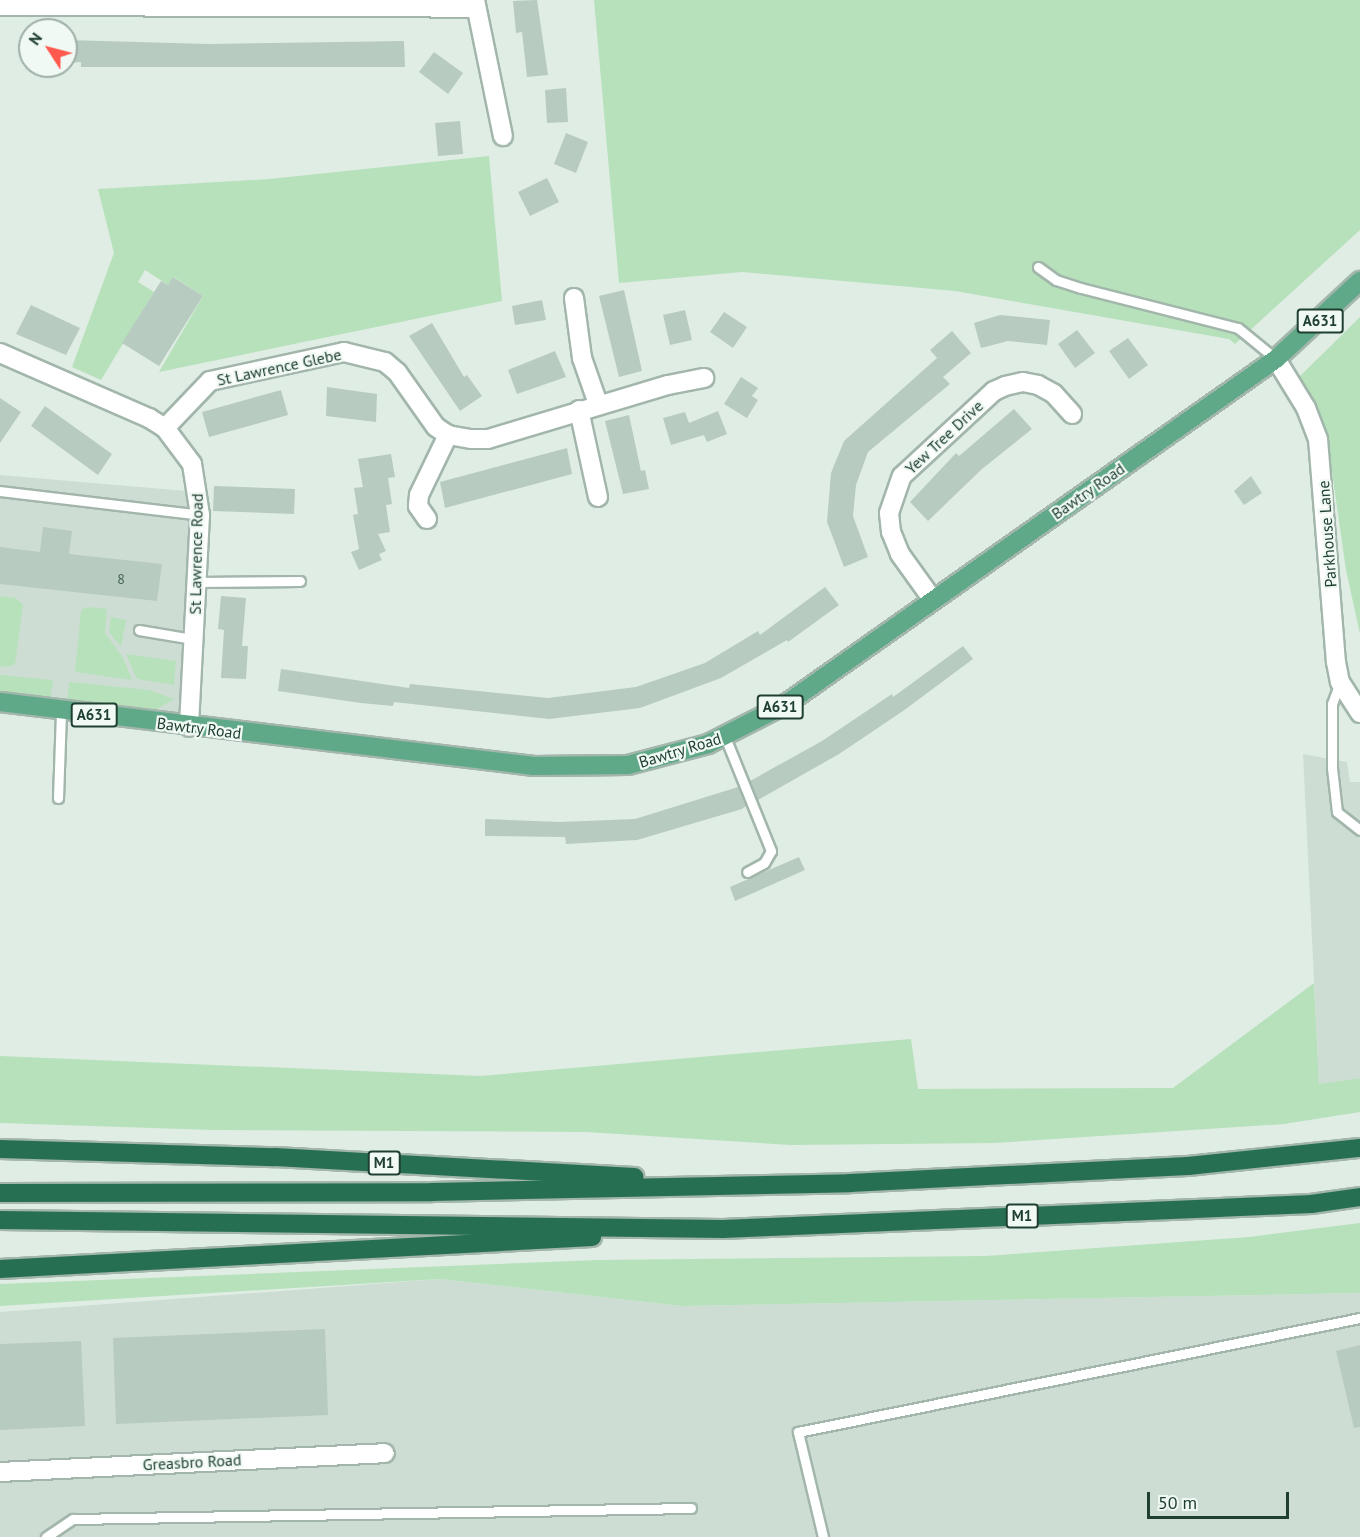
<!DOCTYPE html>
<html>
<head>
<meta charset="utf-8">
<style>
  body { margin:0 }
  #map { position:relative; width:1360px; height:1537px; overflow:hidden; background:#e0ede5; font-family:"PT Sans",sans-serif }
  div>[style] { position:absolute }
  .built>* { inset:0; background:#ceddd4 }
  .green>* { inset:0; background:#b6e1ba }
  .building>* { inset:0; background:#b8cbc0 }
  .roads { filter:drop-shadow(2px 0 #a2b6ab) drop-shadow(-2px 0 #a2b6ab) drop-shadow(0 2px #a2b6ab) drop-shadow(0 -2px #a2b6ab) }
  .lane>* { height:9px; margin:-4.5px; padding:0 4.5px; transform-origin:4.5px; border-radius:4.5px; background:#fff }
  .street>* { height:18px; margin:-9px; padding:0 9px; transform-origin:9px; border-radius:9px; background:#fff }
  .primary>* { height:18px; margin:-9px; padding:0 9px; transform-origin:9px; border-radius:9px; background:#5fa888 }
  .highway>* { height:18px; margin:-9px; padding:0 9px; transform-origin:9px; border-radius:9px; background:#276f53 }
  span { translate:-50% -50%; white-space:nowrap; text-align:center; line-height:1.15; -webkit-text-stroke:4.5px #f1f9f4; paint-order:stroke }
  .number-label { font-size:14px; color:#456355 }
  .number-label span { -webkit-text-stroke-width:0 }
  .shield-label span { padding:2px 4px; background:#f1f9f4; border:2px solid; border-radius:4px; -webkit-text-stroke-width:0 }
  .shield-label { font-size:15px; color:#1f4031; font-weight:700 }
  .street-label { font-size:16px; color:#1f4031 }
  .north { position:absolute; left:18px; top:18px; width:60px; height:60px; box-sizing:border-box; background:#f1f9f4; border:2px solid #9dafa6; border-radius:50%; rotate:306deg; font-size:16px; font-weight:700; line-height:24px; text-align:center; color:#1f4031 }
  .north::after { content:''; display:block; margin:auto; width:21px; height:27px; background:#ff584c; clip-path:polygon(50% 0,100% 100%,50% 72%,0 100%) }
  .scale { position:absolute; left:1147px; top:1492px; width:142px; height:27px; box-sizing:border-box; border:3px solid #1f4031; border-top:0; padding-left:8px; font-size:18px; line-height:21px; white-space:nowrap; color:#1f4031; -webkit-text-stroke:4px #f1f9f4; paint-order:stroke }
</style>
</head>
<body>
<div id="map">
  <div class="built">
    <div style="clip-path:polygon(0 475px,198px 492px,189px 727px,0 702px)"></div>
    <div style="clip-path:polygon(1303px 754px,1347px 762px,1350px 782px,1360px 782px,1360px 1078px,1319px 1084px)"></div>
    <div style="clip-path:polygon(440px 1279px,682px 1306px,1360px 1293px,1360px 1537px,0 1537px,0 1312px)"></div>
  </div>
  <div class="green">
    <div style="clip-path:polygon(594px 0,1360px 0,1360px 230px,1235px 344px,1229px 339px,955px 291px,742px 272px,619px 283px)"></div>
    <div style="clip-path:polygon(489px 156px,502px 301px,159px 372px,203px 296px,174px 277px,168px 285px,145px 270px,138px 282px,154px 292px,101px 380px,72px 367px,114px 253px,98px 189px,269px 179px)"></div>
    <div style="clip-path:polygon(1360px 317px,1360px 634px,1346px 570px,1326px 430px,1295px 381px)"></div>
    <div style="clip-path:polygon(0 596px,16px 598px,23px 605px,15px 664px,8px 667px,0 666px)"></div>
    <div style="clip-path:polygon(87px 607px,107px 609px,105px 633px,123px 658px,132px 680px,75px 672px,81px 610px)"></div>
    <div style="clip-path:polygon(111px 617px,126px 620px,121px 647px,109px 632px)"></div>
    <div style="clip-path:polygon(126px 654px,176px 661px,174px 685px,137px 679px)"></div>
    <div style="clip-path:polygon(0 675px,53px 680px,50px 700px,0 695px)"></div>
    <div style="clip-path:polygon(69px 682px,149px 690px,174px 699px,152px 712px,67px 702px)"></div>
    <div style="clip-path:polygon(1314px 983px,1319px 1084px,1360px 1078px,1360px 1112px,1284px 1124px,994px 1143px,791px 1145px,586px 1132px,213px 1130px,0 1123px,0 1056px,480px 1076px,911px 1039px,918px 1089px,1173px 1088px)"></div>
    <div style="clip-path:polygon(1360px 1223px,1360px 1293px,682px 1306px,440px 1279px,0 1306px,0 1284px,597px 1260px,985px 1256px,1249px 1237px)"></div>
  </div>
  <div class="building">
    <div style="clip-path:polygon(537px 0,548px 75px,527px 77px,522px 32px,516px 33px,513px 1px)"></div>
    <div style="clip-path:polygon(66px 40px,208px 44px,404px 41px,405px 67px,81px 67px,81px 62px,66px 63px)"></div>
    <div style="clip-path:polygon(434px 52px,463px 73px,448px 94px,419px 72px)"></div>
    <div style="clip-path:polygon(566px 88px,568px 122px,547px 123px,545px 90px)"></div>
    <div style="clip-path:polygon(460px 121px,463px 154px,438px 156px,435px 123px)"></div>
    <div style="clip-path:polygon(566px 133px,588px 142px,576px 173px,554px 164px)"></div>
    <div style="clip-path:polygon(547px 178px,559px 202px,530px 216px,518px 192px)"></div>
    <div style="clip-path:polygon(173px 277px,203px 296px,159px 366px,122px 343px,161px 281px,168px 285px)"></div>
    <div style="clip-path:polygon(624px 290px,642px 371px,619px 377px,599px 296px)"></div>
    <div style="clip-path:polygon(542px 300px,546px 320px,515px 325px,512px 306px)"></div>
    <div style="clip-path:polygon(31px 305px,80px 328px,66px 355px,16px 334px)"></div>
    <div style="clip-path:polygon(685px 310px,692px 340px,670px 345px,663px 315px)"></div>
    <div style="clip-path:polygon(724px 312px,747px 327px,733px 348px,710px 332px)"></div>
    <div style="clip-path:polygon(1000px 315px,1050px 320px,1047px 345px,1008px 341px,981px 348px,974px 323px)"></div>
    <div style="clip-path:polygon(432px 323px,464px 377px,467px 375px,482px 396px,460px 411px,409px 336px)"></div>
    <div style="clip-path:polygon(1077px 330px,1095px 353px,1075px 368px,1058px 344px)"></div>
    <div style="clip-path:polygon(952px 331px,971px 353px,943px 377px,950px 384px,868px 452px,856px 485px,853px 516px,868px 557px,844px 567px,827px 522px,831px 473px,844px 441px,937px 358px,930px 350px)"></div>
    <div style="clip-path:polygon(1128px 338px,1148px 365px,1129px 379px,1109px 351px)"></div>
    <div style="clip-path:polygon(555px 351px,566px 377px,517px 394px,508px 370px)"></div>
    <div style="clip-path:polygon(741px 377px,758px 388px,752px 396px,758px 400px,747px 418px,724px 404px)"></div>
    <div style="clip-path:polygon(327px 387px,377px 394px,376px 422px,326px 416px)"></div>
    <div style="clip-path:polygon(281px 390px,288px 415px,209px 437px,202px 412px)"></div>
    <div style="clip-path:polygon(0 398px,21px 412px,0 443px)"></div>
    <div style="clip-path:polygon(45px 406px,112px 454px,98px 475px,31px 426px)"></div>
    <div style="clip-path:polygon(1014px 409px,1032px 429px,982px 469px,928px 521px,910px 502px,956px 453px,959px 456px)"></div>
    <div style="clip-path:polygon(718px 411px,727px 434px,707px 442px,704px 435px,671px 445px,663px 418px,685px 412px,689px 423px)"></div>
    <div style="clip-path:polygon(629px 415px,641px 471px,645px 470px,649px 489px,623px 494px,605px 421px)"></div>
    <div style="clip-path:polygon(567px 448px,572px 474px,445px 508px,440px 482px)"></div>
    <div style="clip-path:polygon(391px 454px,395px 477px,388px 478px,392px 504px,386px 505px,390px 532px,378px 534px,386px 551px,379px 554px,382px 560px,359px 570px,351px 552px,359px 549px,353px 515px,358px 514px,354px 488px,363px 487px,358px 459px)"></div>
    <div style="clip-path:polygon(1251px 476px,1262px 493px,1244px 505px,1234px 491px)"></div>
    <div style="clip-path:polygon(214px 486px,295px 489px,294px 514px,213px 511px)"></div>
    <div style="clip-path:polygon(43px 527px,72px 531px,69px 554px,162px 564px,157px 601px,0 584px,0 547px,40px 552px)"></div>
    <div style="clip-path:polygon(825px 587px,839px 605px,788px 642px,787px 640px,721px 678px,640px 708px,549px 719px,394px 702px,393px 706px,361px 703px,278px 691px,281px 669px,409px 688px,410px 684px,548px 698px,636px 687px,705px 663px,758px 631px,760px 635px)"></div>
    <div style="clip-path:polygon(221px 596px,246px 598px,242px 646px,248px 646px,246px 679px,221px 678px,224px 630px,218px 629px)"></div>
    <div style="clip-path:polygon(963px 646px,973px 659px,903px 711px,839px 754px,758px 800px,750px 781px,822px 741px,892px 694px,893px 697px)"></div>
    <div style="clip-path:polygon(738px 787px,746px 806px,742px 809px,637px 840px,566px 844px,565px 837px,485px 836px,485px 819px,560px 822px,635px 819px)"></div>
    <div style="clip-path:polygon(799px 857px,805px 870px,735px 901px,730px 887px)"></div>
    <div style="clip-path:polygon(325px 1329px,328px 1415px,116px 1424px,113px 1338px)"></div>
    <div style="clip-path:polygon(81px 1341px,85px 1426px,0 1430px,0 1344px)"></div>
    <div style="clip-path:polygon(1360px 1345px,1360px 1427px,1354px 1428px,1336px 1351px)"></div>
  </div>
  <div class="roads">
    <div class="lane">
      <div style="left:1038px;top:267px;width:22px;rotate:36deg"></div>
      <div style="left:1056px;top:280px;width:26px;rotate:18deg"></div>
      <div style="left:1081px;top:288px;width:162px;rotate:14.3deg"></div>
      <div style="left:1238px;top:328px;width:49px;rotate:39.2deg"></div>
      <div style="left:0;top:491px;width:201px;rotate:6.8deg"></div>
      <div style="left:197px;top:582px;width:103px;rotate:-0.6deg"></div>
      <div style="left:139px;top:630px;width:55px;rotate:9.5deg"></div>
      <div style="left:1340px;top:682px;width:23px;rotate:110deg"></div>
      <div style="left:1332px;top:704px;width:64px;rotate:90deg"></div>
      <div style="left:1332px;top:768px;width:44px;rotate:83.5deg"></div>
      <div style="left:1337px;top:812px;width:29px;rotate:38deg"></div>
      <div style="left:725px;top:737px;width:123px;rotate:68deg"></div>
      <div style="left:771px;top:851px;width:14px;rotate:120deg"></div>
      <div style="left:764px;top:863px;width:19px;rotate:152deg"></div>
      <div style="left:58px;top:798px;width:87px;rotate:-88deg"></div>
      <div style="left:46px;top:1537px;width:32px;rotate:-34deg"></div>
      <div style="left:73px;top:1519px;width:618px;rotate:-1.02deg"></div>
      <div style="left:823px;top:1537px;width:108px;rotate:-103.4deg"></div>
      <div style="left:798px;top:1432px;width:573px;rotate:-11.47deg"></div>
    </div>
    <div class="street">
      <div style="left:475px;top:0;width:139px;rotate:78.4deg"></div>
      <div style="left:0;top:6px;width:476px;rotate:0.2deg"></div>
      <div style="left:574px;top:298px;width:61px;rotate:82.4deg"></div>
      <div style="left:582px;top:358px;width:49px;rotate:70.8deg"></div>
      <div style="left:0;top:353px;width:163px;rotate:23.6deg"></div>
      <div style="left:149px;top:418px;width:19px;rotate:32deg"></div>
      <div style="left:165px;top:428px;width:45px;rotate:53.1deg"></div>
      <div style="left:192px;top:464px;width:52px;rotate:81.1deg"></div>
      <div style="left:200px;top:515px;width:212px;rotate:93deg"></div>
      <div style="left:1276px;top:359px;width:57px;rotate:58.5deg"></div>
      <div style="left:1306px;top:408px;width:33px;rotate:69deg"></div>
      <div style="left:1318px;top:439px;width:224px;rotate:85.4deg"></div>
      <div style="left:1336px;top:662px;width:20px;rotate:79deg"></div>
      <div style="left:1340px;top:682px;width:37px;rotate:57deg"></div>
      <div style="left:579px;top:410px;width:89px;rotate:77.7deg"></div>
      <div style="left:165px;top:428px;width:65px;rotate:-46.2deg"></div>
      <div style="left:210px;top:381px;width:137px;rotate:-12.2deg"></div>
      <div style="left:344px;top:352px;width:42px;rotate:13.7deg"></div>
      <div style="left:385px;top:362px;width:16px;rotate:40deg"></div>
      <div style="left:397px;top:372px;width:67px;rotate:54.7deg"></div>
      <div style="left:436px;top:427px;width:14px;rotate:34deg"></div>
      <div style="left:448px;top:435px;width:23px;rotate:10deg"></div>
      <div style="left:471px;top:439px;width:17px"></div>
      <div style="left:488px;top:439px;width:188px;rotate:-16.7deg"></div>
      <div style="left:668px;top:385px;width:37px;rotate:-11deg"></div>
      <div style="left:427px;top:519px;width:16px;rotate:-125deg"></div>
      <div style="left:418px;top:506px;width:11px;rotate:-85deg"></div>
      <div style="left:419px;top:495px;width:67px;rotate:-64.2deg"></div>
      <div style="left:933px;top:600px;width:57px;rotate:-125.7deg"></div>
      <div style="left:900px;top:554px;width:24px;rotate:-112deg"></div>
      <div style="left:891px;top:532px;width:19px;rotate:-96deg"></div>
      <div style="left:889px;top:513px;width:39px;rotate:-71deg"></div>
      <div style="left:902px;top:476px;width:125px;rotate:-42.7deg"></div>
      <div style="left:994px;top:391px;width:12px;rotate:-24deg"></div>
      <div style="left:1005px;top:386px;width:18px;rotate:-13deg"></div>
      <div style="left:1023px;top:382px;width:15px;rotate:11deg"></div>
      <div style="left:1038px;top:385px;width:18px;rotate:29deg"></div>
      <div style="left:1054px;top:394px;width:27px;rotate:48deg"></div>
      <div style="left:0;top:1472px;width:385px;rotate:-2.8deg"></div>
    </div>
    <div class="primary">
      <div style="left:0;top:702px;width:538px;rotate:6.83deg"></div>
      <div style="left:534px;top:766px;width:94px;rotate:-0.6deg"></div>
      <div style="left:628px;top:765px;width:83px;rotate:-14.7deg"></div>
      <div style="left:708px;top:744px;width:88px;rotate:-27.1deg"></div>
      <div style="left:786px;top:704px;width:599px;rotate:-35.15deg"></div>
      <div style="left:1276px;top:359px;width:115px;rotate:-42.9deg"></div>
    </div>
    <div class="highway">
      <div style="left:0;top:1149px;width:275px;rotate:1.7deg"></div>
      <div style="left:275px;top:1157px;width:360px;rotate:3.2deg"></div>
      <div style="left:0;top:1193px;width:432px;rotate:-0.1deg"></div>
      <div style="left:432px;top:1192px;width:418px;rotate:-1.2deg"></div>
      <div style="left:850px;top:1183px;width:338px;rotate:-2.9deg"></div>
      <div style="left:1188px;top:1166px;width:173px;rotate:-6deg"></div>
      <div style="left:0;top:1220px;width:723px;rotate:0.71deg"></div>
      <div style="left:723px;top:1229px;width:589px;rotate:-2.43deg"></div>
      <div style="left:1311px;top:1204px;width:49px;rotate:-8.1deg"></div>
      <div style="left:0;top:1269px;width:593px;rotate:-3.09deg"></div>
    </div>
  </div>
  <div class="number-label">
    <span style="left:121px;top:579px">8</span>
  </div>
  <div class="shield-label">
    <span style="left:1320px;top:321px">A631</span>
    <span style="left:780px;top:707px">A631</span>
    <span style="left:94px;top:715px">A631</span>
    <span style="left:384px;top:1163px">M1</span>
    <span style="left:1022px;top:1216px">M1</span>
  </div>
  <div class="street-label">
    <span style="left:279px;top:367px;rotate:-12deg">St Lawrence Glebe</span>
    <span style="left:944px;top:437px;rotate:-43deg">Yew Tree Drive</span>
    <span style="left:1088px;top:491px;rotate:-35deg">Bawtry Road</span>
    <span style="left:1327px;top:534px;rotate:-94deg">Parkhouse Lane</span>
    <span style="left:196px;top:554px;rotate:-89deg">St Lawrence Road</span>
    <span style="left:199px;top:728px;rotate:7deg">Bawtry Road</span>
    <span style="left:680px;top:750px;rotate:-17deg">Bawtry Road</span>
    <span style="left:192px;top:1462px;rotate:-3deg">Greasbro Road</span>
  </div>
  <div class="north">N</div>
  <div class="scale">50 m</div>
</div>
</body>
</html>
